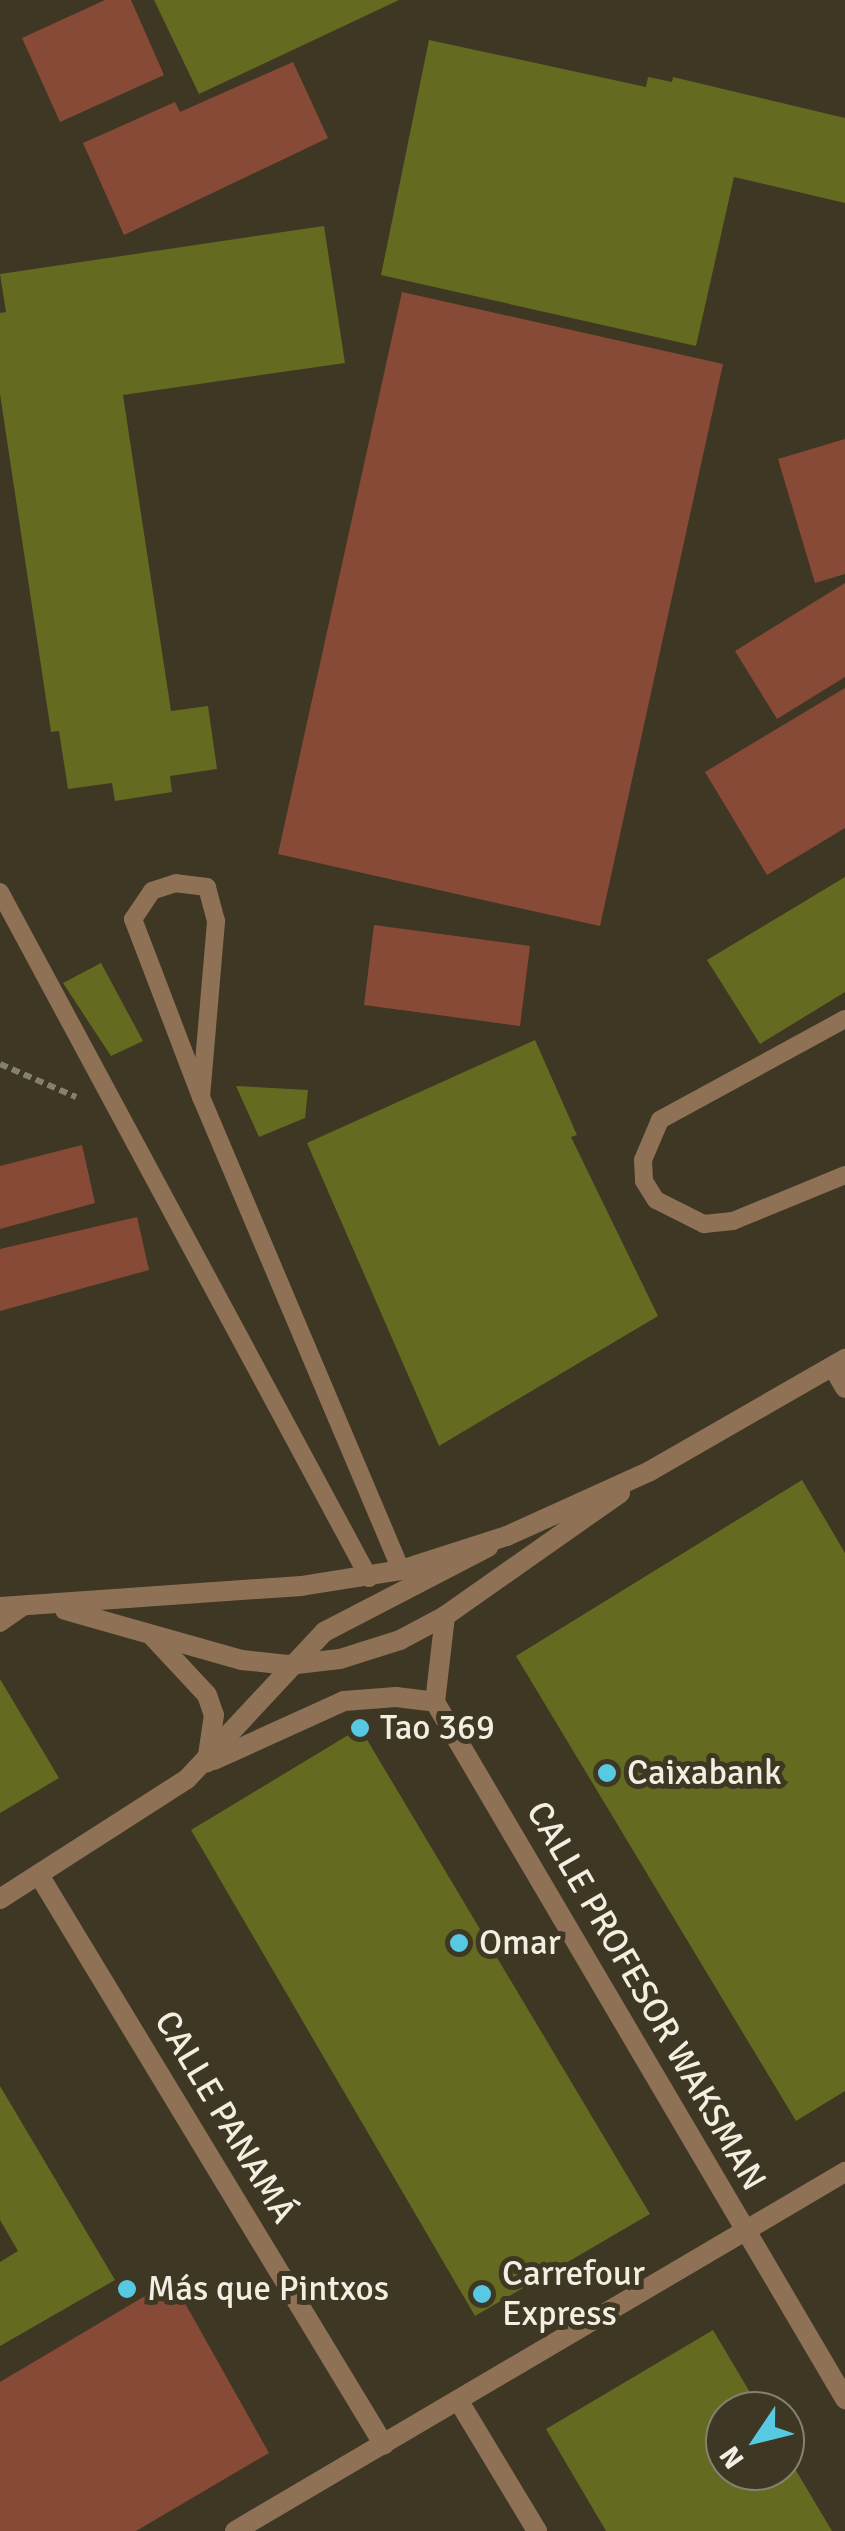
<!DOCTYPE html>
<html>
<head>
<meta charset="utf-8">
<style>
  body { margin:0 }
  #map { position:relative; width:845px; height:2531px; overflow:hidden; background:#3e3724; font-family:Signika,sans-serif }
  div>[style] { position:absolute }
  .green>* { inset:0; background:#874a37 }
  .building>* { inset:0; background:#646b20 }
  .path>* { height:6px; margin-top:-3px; transform-origin:0; background:repeating-linear-gradient(90deg,#857f6f 0 8px,transparent 0 13px) }
  .service>* { height:18px; margin:-9px; padding:0 9px; transform-origin:9px; border-radius:9px; background:#8f7156 }
  .minor>* { height:20px; margin:-10px; padding:0 10px; transform-origin:10px; border-radius:10px; background:#8f7156 }
  .tertiary>* { height:20px; margin:-10px; padding:0 10px; transform-origin:10px; border-radius:10px; background:#8f7156 }
  .dots>* { width:28px; height:28px; translate:-50% -50%; box-sizing:border-box; border:5px solid #3e3724; border-radius:50% }
  span { translate:-50% -50%; white-space:nowrap; text-align:center; line-height:1.15; -webkit-text-stroke:10px #3e3724; paint-order:stroke }
  .poi-label { font-size:35px; color:#f2eee2 }
  .left { translate:0 -50%; text-align:left }
  .street-label { font-size:35px; color:#f2eee2 }
  .north { position:absolute; left:705px; top:2391px; width:100px; height:100px; box-sizing:border-box; background:#3e3724; border:2px solid #868070; border-radius:50%; rotate:235deg; font-size:28px; font-weight:700; line-height:40px; text-align:center; color:#f2eee2 }
  .north::after { content:''; display:block; margin:auto; width:35px; height:45px; background:#58c9e3; clip-path:polygon(50% 0,100% 100%,50% 72%,0 100%) }
</style>
</head>
<body>
<div id="map">
  <div class="green">
    <div style="clip-path:polygon(105px 0,131px 0,164px 75px,60px 122px,22px 38px)"></div>
    <div style="clip-path:polygon(293px 62px,328px 138px,124px 235px,83px 143px,175px 102px,180px 112px)"></div>
    <div style="clip-path:polygon(402px 292px,723px 364px,600px 926px,278px 854px)"></div>
    <div style="clip-path:polygon(845px 439px,845px 574px,815px 583px,778px 459px)"></div>
    <div style="clip-path:polygon(845px 583px,845px 677px,777px 719px,735px 651px)"></div>
    <div style="clip-path:polygon(845px 688px,845px 828px,767px 875px,705px 772px)"></div>
    <div style="clip-path:polygon(374px 925px,530px 946px,520px 1026px,364px 1005px)"></div>
    <div style="clip-path:polygon(82px 1145px,95px 1203px,0 1229px,0 1166px)"></div>
    <div style="clip-path:polygon(137px 1217px,149px 1270px,0 1311px,0 1249px)"></div>
    <div style="clip-path:polygon(172px 2280px,269px 2453px,136px 2531px,0 2531px,0 2382px)"></div>
  </div>
  <div class="building">
    <div style="clip-path:polygon(154px 0,399px 0,199px 94px)"></div>
    <div style="clip-path:polygon(429px 40px,646px 87px,648px 77px,672px 82px,673px 77px,845px 118px,845px 203px,734px 177px,696px 346px,381px 275px)"></div>
    <div style="clip-path:polygon(324px 226px,345px 363px,123px 395px,171px 711px,208px 706px,217px 769px,170px 776px,172px 792px,115px 801px,112px 783px,68px 789px,59px 731px,51px 732px,0 394px,0 313px,6px 312px,0 274px)"></div>
    <div style="clip-path:polygon(845px 877px,845px 992px,760px 1044px,707px 960px)"></div>
    <div style="clip-path:polygon(101px 963px,143px 1041px,111px 1056px,63px 983px)"></div>
    <div style="clip-path:polygon(535px 1040px,577px 1135px,571px 1137px,658px 1316px,439px 1446px,307px 1143px)"></div>
    <div style="clip-path:polygon(236px 1086px,308px 1090px,305px 1118px,259px 1137px)"></div>
    <div style="clip-path:polygon(802px 1480px,845px 1553px,845px 2091px,796px 2121px,516px 1656px)"></div>
    <div style="clip-path:polygon(0 1679px,59px 1778px,0 1813px)"></div>
    <div style="clip-path:polygon(360px 1728px,650px 2214px,475px 2316px,191px 1830px)"></div>
    <div style="clip-path:polygon(0 2086px,115px 2280px,0 2346px,0 2262px,18px 2251px,0 2220px)"></div>
    <div style="clip-path:polygon(713px 2330px,761px 2411px,725px 2411px,725px 2471px,785px 2471px,785px 2452px,832px 2531px,606px 2531px,546px 2429px)"></div>
  </div>
  <div class="path">
    <div style="left:0;top:1064px;width:83px;rotate:23.5deg"></div>
  </div>
  <div class="service">
    <div style="left:0;top:892px;width:779px;rotate:61.72deg"></div>
    <div style="left:845px;top:1019px;width:211px;rotate:151.4deg"></div>
    <div style="left:660px;top:1120px;width:43px;rotate:113deg"></div>
    <div style="left:643px;top:1160px;width:21px;rotate:87deg"></div>
    <div style="left:644px;top:1181px;width:22px;rotate:58deg"></div>
    <div style="left:656px;top:1200px;width:54px;rotate:26.6deg"></div>
    <div style="left:704px;top:1224px;width:29px;rotate:-6deg"></div>
    <div style="left:733px;top:1221px;width:121px;rotate:-22.3deg"></div>
    <div style="left:201px;top:1097px;width:177px;rotate:-85.1deg"></div>
    <div style="left:216px;top:921px;width:35px;rotate:-105deg"></div>
    <div style="left:207px;top:887px;width:31px;rotate:-173deg"></div>
    <div style="left:176px;top:883px;width:25px;rotate:162deg"></div>
    <div style="left:152px;top:891px;width:34px;rotate:124deg"></div>
    <div style="left:133px;top:919px;width:191px;rotate:69.1deg"></div>
    <div style="left:201px;top:1097px;width:514px;rotate:67.08deg"></div>
    <div style="left:0;top:1623px;width:28px;rotate:-35deg"></div>
  </div>
  <div class="minor">
    <div style="left:833px;top:1367px;width:24px;rotate:60deg"></div>
    <div style="left:445px;top:1616px;width:87px;rotate:96.6deg"></div>
    <div style="left:435px;top:1702px;width:809px;rotate:59.53deg"></div>
    <div style="left:153px;top:1637px;width:79px;rotate:47deg"></div>
    <div style="left:207px;top:1695px;width:21px;rotate:71deg"></div>
    <div style="left:214px;top:1715px;width:48px;rotate:98.5deg"></div>
    <div style="left:214px;top:1760px;width:143px;rotate:-24.4deg"></div>
    <div style="left:344px;top:1701px;width:52px;rotate:-4.4deg"></div>
    <div style="left:396px;top:1697px;width:39px;rotate:7deg"></div>
    <div style="left:39px;top:1875px;width:666px;rotate:58.82deg"></div>
    <div style="left:0;top:1899px;width:222px;rotate:-32.7deg"></div>
    <div style="left:187px;top:1779px;width:201px;rotate:-47deg"></div>
    <div style="left:324px;top:1632px;width:185px;rotate:-27.4deg"></div>
    <div style="left:458px;top:2400px;width:153px;rotate:58.9deg"></div>
    <div style="left:235px;top:2531px;width:708px;rotate:-30.48deg"></div>
  </div>
  <div class="tertiary">
    <div style="left:0;top:1607px;width:302px;rotate:-4deg"></div>
    <div style="left:301px;top:1586px;width:101px;rotate:-9.1deg"></div>
    <div style="left:401px;top:1570px;width:111px;rotate:-17.8deg"></div>
    <div style="left:507px;top:1536px;width:157px;rotate:-24.4deg"></div>
    <div style="left:650px;top:1471px;width:225px;rotate:-29.9deg"></div>
    <div style="left:65px;top:1610px;width:184px;rotate:15.8deg"></div>
    <div style="left:242px;top:1660px;width:46px;rotate:6.2deg"></div>
    <div style="left:288px;top:1665px;width:52px;rotate:-6.6deg"></div>
    <div style="left:340px;top:1659px;width:63px;rotate:-17.6deg"></div>
    <div style="left:400px;top:1640px;width:51px;rotate:-28.1deg"></div>
    <div style="left:445px;top:1616px;width:214px;rotate:-35.1deg"></div>
  </div>
  <div class="dots">
    <div style="left:360px;top:1728px;background:#58c9e3"></div>
    <div style="left:607px;top:1773px;background:#58c9e3"></div>
    <div style="left:459px;top:1943px;background:#58c9e3"></div>
    <div style="left:127px;top:2289px;background:#58c9e3"></div>
    <div style="left:482px;top:2294px;background:#58c9e3"></div>
  </div>
  <div class="poi-label">
    <span class="left" style="left:380px;top:1728px">Tao 369</span>
    <span class="left" style="left:627px;top:1773px">Caixabank</span>
    <span class="left" style="left:479px;top:1943px">Omar</span>
    <span class="left" style="left:502px;top:2294px">Carrefour<br>Express</span>
    <span class="left" style="left:147px;top:2289px">Más que Pintxos</span>
  </div>
  <div class="street-label">
    <span style="left:646px;top:1996px;rotate:60deg">CALLE PROFESOR WAKSMAN</span>
    <span style="left:225px;top:2117px;rotate:59deg">CALLE PANAMÁ</span>
  </div>
  <div class="north">N</div>
</div>
</body>
</html>
